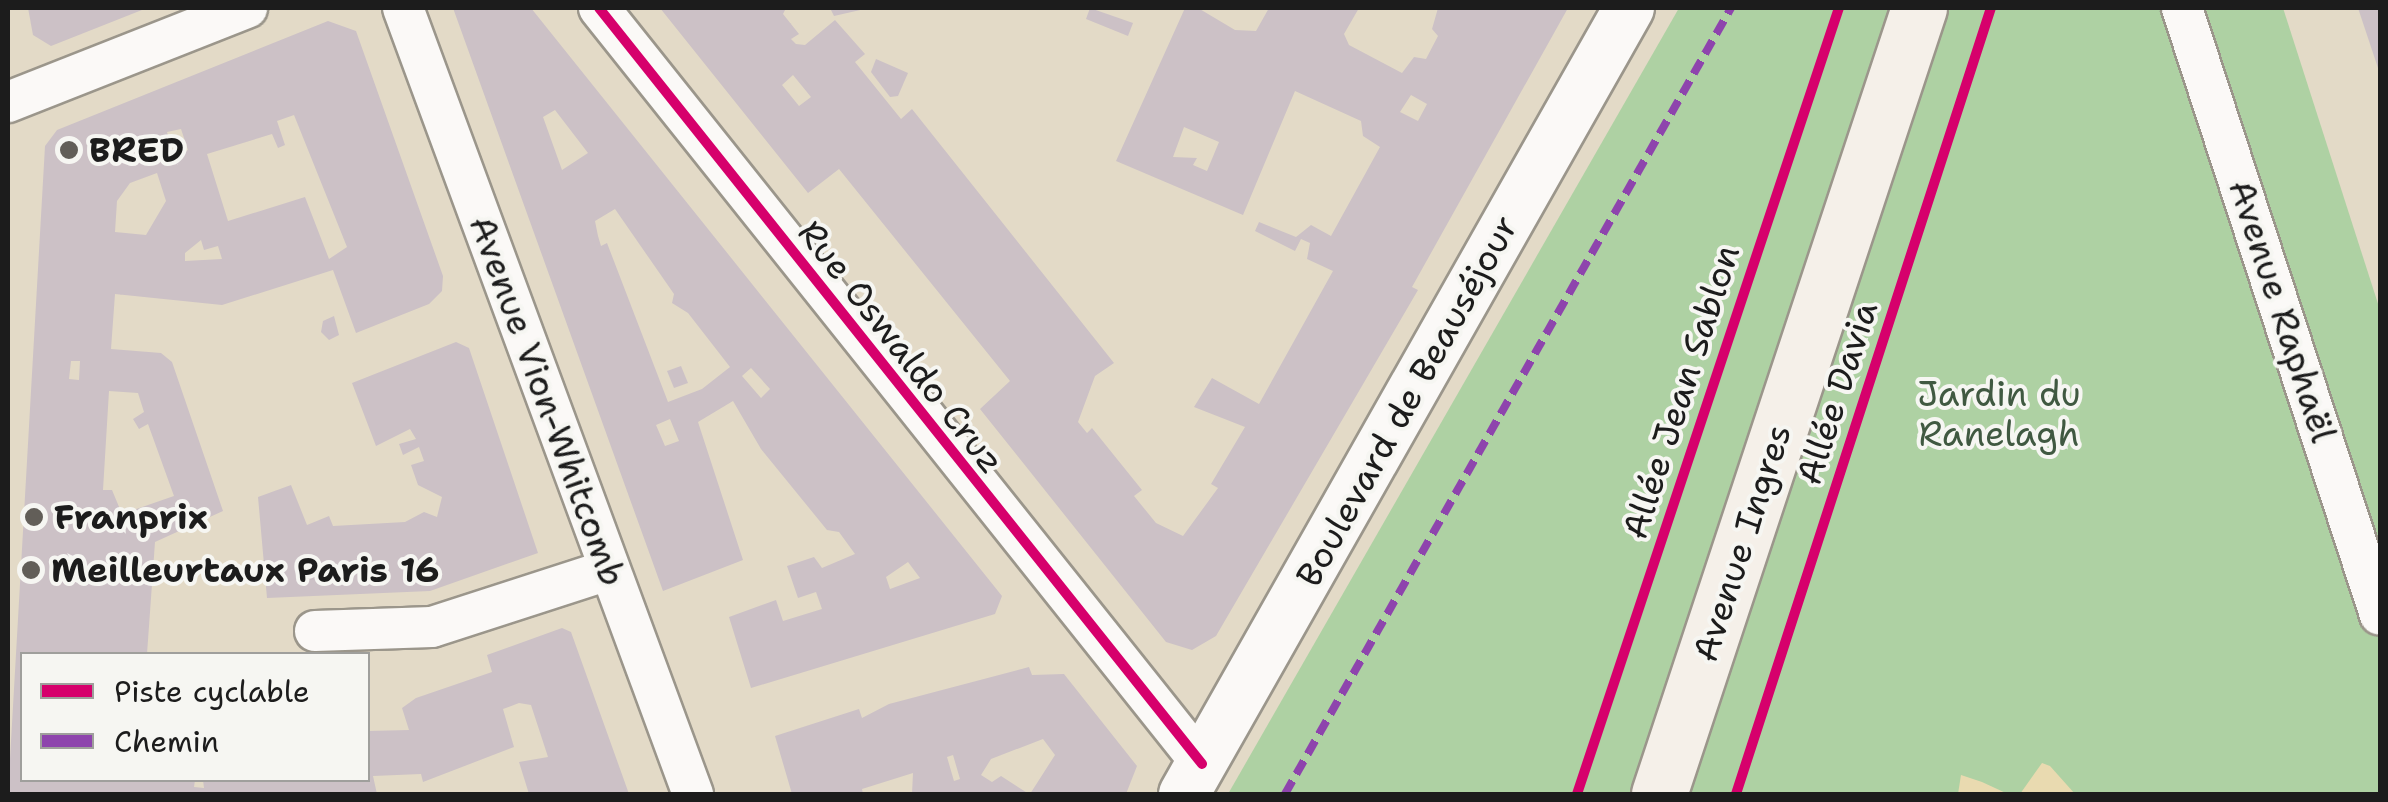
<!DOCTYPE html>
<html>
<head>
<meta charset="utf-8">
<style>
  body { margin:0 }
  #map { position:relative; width:2388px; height:802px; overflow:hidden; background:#e3dac7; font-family:"Shantell Sans",sans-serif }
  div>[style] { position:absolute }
  .green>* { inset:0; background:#aed1a3 }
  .sand>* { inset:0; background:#e9dab0 }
  .building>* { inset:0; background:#ccc1c6 }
  .roads { filter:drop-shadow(2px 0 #9b968b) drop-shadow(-2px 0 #9b968b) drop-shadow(0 2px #9b968b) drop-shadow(0 -2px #9b968b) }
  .minor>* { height:40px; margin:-20px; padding:0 20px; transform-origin:20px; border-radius:20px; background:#fbf9f7 }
  .tertiary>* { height:50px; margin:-25px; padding:0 25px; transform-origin:25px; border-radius:25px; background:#fbf9f7 }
  .secondary>* { height:55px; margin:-27.5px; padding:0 27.5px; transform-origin:27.5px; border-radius:27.5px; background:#f5f0e9 }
  .quiet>* { height:8px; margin-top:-4px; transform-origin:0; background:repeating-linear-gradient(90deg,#8e44ad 0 15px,transparent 0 23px) }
  .cycleway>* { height:10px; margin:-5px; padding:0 5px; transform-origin:5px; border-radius:5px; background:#d6006c }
  .dots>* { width:28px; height:28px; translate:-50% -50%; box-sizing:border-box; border:5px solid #f6f6f2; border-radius:50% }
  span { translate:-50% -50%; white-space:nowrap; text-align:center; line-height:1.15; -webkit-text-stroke:8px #f6f6f2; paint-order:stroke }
  .poi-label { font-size:35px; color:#1c1c1c; font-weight:700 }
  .left { translate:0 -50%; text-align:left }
  .street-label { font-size:35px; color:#1c1c1c }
  .park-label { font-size:35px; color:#405941 }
  .frame { position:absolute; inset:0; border:10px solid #1c1c1c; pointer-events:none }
  .legend { position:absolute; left:20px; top:652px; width:350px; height:130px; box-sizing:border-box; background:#f6f6f2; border:2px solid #9f9f9c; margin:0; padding:12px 18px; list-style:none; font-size:30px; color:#1c1c1c }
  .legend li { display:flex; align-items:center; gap:20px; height:50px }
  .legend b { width:50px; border:2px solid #9f9f9c }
</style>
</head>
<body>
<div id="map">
  <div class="green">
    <div style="clip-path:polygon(1679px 8px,2283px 8px,2380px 310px,2380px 794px,1228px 794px)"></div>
  </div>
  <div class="sand">
    <div style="clip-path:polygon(2042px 763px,2050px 766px,2075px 794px,2020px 794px)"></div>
    <div style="clip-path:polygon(1961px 775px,1982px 782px,2008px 794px,1958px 794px)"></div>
  </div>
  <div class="building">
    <div style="clip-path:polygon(28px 8px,147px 8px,51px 46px,33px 35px)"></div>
    <div style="clip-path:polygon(evenodd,453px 8px,531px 8px,1002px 596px,995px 614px,751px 688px,729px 617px,776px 600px,783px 621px,822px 609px,816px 592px,798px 598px,787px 566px,814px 557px,822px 568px,855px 554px,839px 532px,827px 530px,761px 449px,733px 401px,698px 422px,743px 560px,663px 591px,453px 8px,555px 110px,588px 153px,562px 170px,543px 117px,555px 110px,453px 8px,615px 209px,674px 294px,672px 303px,688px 313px,730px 367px,702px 389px,668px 402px,607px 243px,601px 246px,598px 236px,595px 221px,615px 209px,453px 8px,751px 368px,770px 389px,761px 398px,742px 376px,751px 368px,453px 8px,670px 419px,679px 441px,665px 446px,656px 425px,670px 419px,453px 8px,908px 562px,920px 578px,890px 589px,886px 577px,908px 562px)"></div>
    <div style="clip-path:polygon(evenodd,660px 8px,786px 8px,783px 14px,799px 34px,791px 39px,796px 44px,805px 45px,835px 20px,865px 54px,855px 62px,901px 119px,912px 109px,1114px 363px,1095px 376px,1078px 422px,1087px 433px,1092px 428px,1142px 490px,1134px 496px,1156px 523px,1183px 536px,1218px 488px,1211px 484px,1245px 427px,1194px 407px,1212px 378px,1259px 404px,1333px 271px,1307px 259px,1310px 243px,1301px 239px,1295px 251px,1255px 231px,1259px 222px,1296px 237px,1311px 225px,1331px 236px,1380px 147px,1363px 136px,1361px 121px,1295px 91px,1243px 215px,1116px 161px,1185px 8px,1198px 8px,1235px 30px,1256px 31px,1269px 8px,1359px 8px,1344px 34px,1349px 45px,1402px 73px,1414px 57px,1426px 59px,1438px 36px,1432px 29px,1438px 8px,1568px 8px,1412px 287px,1418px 290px,1216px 636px,1192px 650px,1166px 642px,980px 409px,1010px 381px,839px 169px,808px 193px,660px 8px,793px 75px,811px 97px,799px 106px,782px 85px,793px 75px,660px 8px,1411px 95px,1427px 104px,1418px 121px,1400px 112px,1411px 95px,660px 8px,1184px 127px,1219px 142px,1207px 171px,1193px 165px,1197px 158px,1173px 157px,1184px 127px)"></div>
    <div style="clip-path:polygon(830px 8px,869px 8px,834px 16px)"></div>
    <div style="clip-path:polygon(1090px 8px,1133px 23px,1128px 36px,1086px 19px)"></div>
    <div style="clip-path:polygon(2358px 8px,2380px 8px,2380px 74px)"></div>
    <div style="clip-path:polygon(evenodd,328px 21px,356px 31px,443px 276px,442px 291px,429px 304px,356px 333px,333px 270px,222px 305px,115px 294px,111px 349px,161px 353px,172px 362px,223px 511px,155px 542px,147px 654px,22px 654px,22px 780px,195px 780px,194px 787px,204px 788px,203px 780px,368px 780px,368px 731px,409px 730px,402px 708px,416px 698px,492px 672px,487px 655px,562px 628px,571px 632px,629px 794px,529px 794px,519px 762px,548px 757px,531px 705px,519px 703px,503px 709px,514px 747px,423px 782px,421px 774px,373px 776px,377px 794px,8px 794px,45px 146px,57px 130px,328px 21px,294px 115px,347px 247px,329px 259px,305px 197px,228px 221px,207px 154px,272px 134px,278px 148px,285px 145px,277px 121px,294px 115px,328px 21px,181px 129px,188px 150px,174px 156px,167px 132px,181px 129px,328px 21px,157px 173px,166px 201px,146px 235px,115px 232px,117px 201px,130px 183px,157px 173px,328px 21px,201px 240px,204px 250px,218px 246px,222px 259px,185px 261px,185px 253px,201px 240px,328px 21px,71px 361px,80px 361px,79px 380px,69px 379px,71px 361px,328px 21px,109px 391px,138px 393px,144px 412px,133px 419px,139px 429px,148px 424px,174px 496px,122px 514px,112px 490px,103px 490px,109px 391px)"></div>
    <div style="clip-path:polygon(876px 59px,908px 73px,898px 96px,890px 97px,871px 72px)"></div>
    <div style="clip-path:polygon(334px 316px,339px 335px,329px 340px,321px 332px,323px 321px)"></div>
    <div style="clip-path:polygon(456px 342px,469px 348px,538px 553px,430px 591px,267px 598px,258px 497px,291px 485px,307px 525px,329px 516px,333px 526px,405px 522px,424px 512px,437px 517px,442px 497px,418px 485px,411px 465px,424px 461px,419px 447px,403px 455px,399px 444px,416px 439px,410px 429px,376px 446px,352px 383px)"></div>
    <div style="clip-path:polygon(681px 366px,688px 383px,674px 388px,667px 371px)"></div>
    <div style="clip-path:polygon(evenodd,1029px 667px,1032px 675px,1064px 674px,1137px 766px,1126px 794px,1030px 794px,1055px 755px,1043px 739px,991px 759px,981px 775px,992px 782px,1001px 776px,1029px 794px,912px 794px,913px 773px,862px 789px,863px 794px,792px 794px,775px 736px,859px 709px,862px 718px,889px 704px,1029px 667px,953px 755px,960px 779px,954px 781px,947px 757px,953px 755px)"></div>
  </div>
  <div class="roads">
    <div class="minor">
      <div style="left:403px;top:8px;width:838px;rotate:69.75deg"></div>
      <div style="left:599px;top:8px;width:967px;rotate:51.42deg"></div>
      <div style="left:2182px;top:8px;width:638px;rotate:71.93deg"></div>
      <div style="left:8px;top:102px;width:257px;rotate:-21.5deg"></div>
      <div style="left:315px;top:631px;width:117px;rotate:-2deg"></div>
      <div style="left:432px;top:627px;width:186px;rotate:-17.9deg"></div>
    </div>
    <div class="tertiary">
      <div style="left:1184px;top:794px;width:903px;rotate:-60.48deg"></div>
    </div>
    <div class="secondary">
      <div style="left:1659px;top:794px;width:828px;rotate:-71.7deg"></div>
    </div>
  </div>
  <div class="quiet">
    <div style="left:1285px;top:794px;width:904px;rotate:-60.43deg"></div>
  </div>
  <div class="cycleway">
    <div style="left:599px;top:8px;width:967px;rotate:51.42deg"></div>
    <div style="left:1577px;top:794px;width:829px;rotate:-71.57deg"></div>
    <div style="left:1736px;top:794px;width:826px;rotate:-72.03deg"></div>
  </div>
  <div class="dots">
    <div style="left:69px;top:150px;background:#625e58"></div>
    <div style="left:34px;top:517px;background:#625e58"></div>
    <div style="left:31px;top:570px;background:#625e58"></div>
  </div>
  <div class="poi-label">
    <span class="left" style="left:89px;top:150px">BRED</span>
    <span class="left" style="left:54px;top:517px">Franprix</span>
    <span class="left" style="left:51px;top:570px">Meilleurtaux Paris 16</span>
  </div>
  <div class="street-label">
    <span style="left:2282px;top:311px;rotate:72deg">Avenue Raphaël</span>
    <span style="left:901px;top:347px;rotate:52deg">Rue Oswaldo Cruz</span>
    <span style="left:1681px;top:392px;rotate:-72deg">Allée Jean Sablon</span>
    <span style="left:1837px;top:393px;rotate:-72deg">Allée Davia</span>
    <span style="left:547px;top:401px;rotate:70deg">Avenue Vion-Whitcomb</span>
    <span style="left:1407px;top:401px;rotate:-61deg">Boulevard de Beauséjour</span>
    <span style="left:1742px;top:543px;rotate:-72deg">Avenue Ingres</span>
  </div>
  <div class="park-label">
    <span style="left:1999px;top:414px">Jardin du<br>Ranelagh</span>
  </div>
  <div class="frame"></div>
  <ul class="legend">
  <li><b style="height:12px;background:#d6006c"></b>Piste cyclable</li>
  <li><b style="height:12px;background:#8e44ad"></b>Chemin</li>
  </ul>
</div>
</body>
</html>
